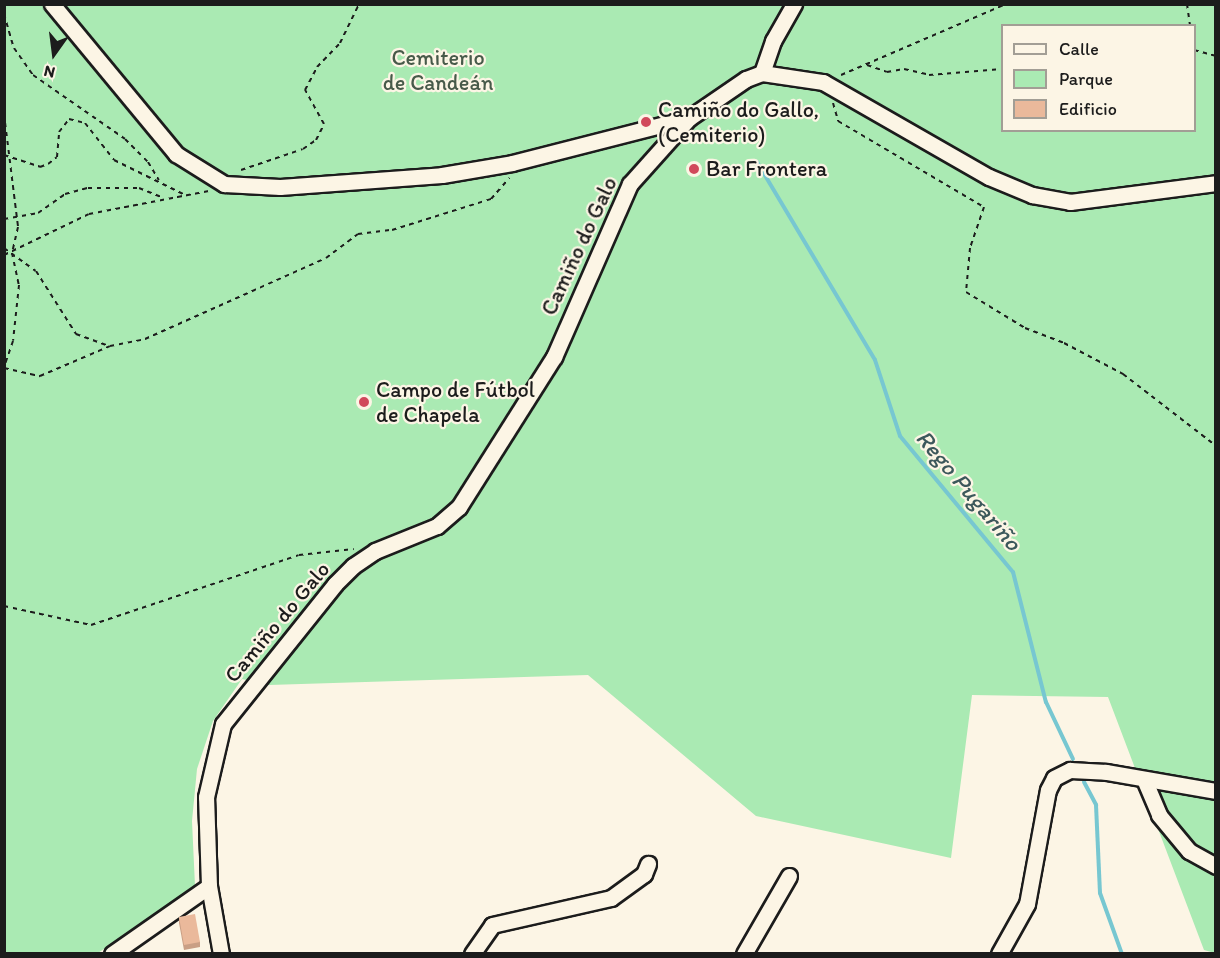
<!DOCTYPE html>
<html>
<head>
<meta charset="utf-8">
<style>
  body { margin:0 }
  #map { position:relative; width:1220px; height:958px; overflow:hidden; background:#fcf5e5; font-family:Itim,sans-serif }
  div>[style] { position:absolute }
  .green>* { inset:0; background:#aaeab3 }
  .stream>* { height:4px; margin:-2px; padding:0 2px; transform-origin:2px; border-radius:2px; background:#77c7d1 }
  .path>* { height:2px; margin-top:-1px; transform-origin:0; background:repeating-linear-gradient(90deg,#1c1c1c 0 4.5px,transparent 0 9px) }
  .roads { filter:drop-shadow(2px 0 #1c1c1c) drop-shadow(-2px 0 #1c1c1c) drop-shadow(0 2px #1c1c1c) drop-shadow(0 -2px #1c1c1c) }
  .minor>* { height:15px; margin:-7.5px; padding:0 7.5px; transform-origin:7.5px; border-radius:7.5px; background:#fcf5e5 }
  .wall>* { inset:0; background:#c99f85 }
  .building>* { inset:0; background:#eab99b }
  .dots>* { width:16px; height:16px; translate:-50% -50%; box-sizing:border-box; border:3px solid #fcf5e5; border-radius:50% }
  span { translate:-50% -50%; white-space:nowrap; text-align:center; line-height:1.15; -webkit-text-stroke:4.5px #fcf5e5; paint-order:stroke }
  .park-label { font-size:22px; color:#475a49 }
  .poi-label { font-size:22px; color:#1c1c1c }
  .left { translate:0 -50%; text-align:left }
  .street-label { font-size:22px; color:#1c1c1c }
  .water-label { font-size:24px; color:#3c585b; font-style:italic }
  .frame { position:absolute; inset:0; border:6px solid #1c1c1c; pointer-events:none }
  .legend { position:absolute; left:1001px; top:24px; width:195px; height:108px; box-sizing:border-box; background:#fcf5e5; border:2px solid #a29e95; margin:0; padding:8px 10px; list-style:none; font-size:18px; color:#1c1c1c }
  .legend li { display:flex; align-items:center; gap:12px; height:30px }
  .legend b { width:30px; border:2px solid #a29e95 }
  .north { position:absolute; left:24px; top:24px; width:60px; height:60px; -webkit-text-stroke:4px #fcf5e5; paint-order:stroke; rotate:194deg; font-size:16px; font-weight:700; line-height:24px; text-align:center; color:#1c1c1c }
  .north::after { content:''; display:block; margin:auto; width:21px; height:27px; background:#1c1c1c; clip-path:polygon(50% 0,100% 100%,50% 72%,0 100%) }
</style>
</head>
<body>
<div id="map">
  <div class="green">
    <div style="clip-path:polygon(evenodd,5px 5px,1215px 5px,1215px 953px,1204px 950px,1108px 697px,972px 695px,951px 858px,756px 816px,588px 675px,269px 685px,242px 679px,213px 721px,197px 769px,192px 821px,195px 886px,98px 953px,5px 954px,5px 5px,1002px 26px,1194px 26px,1194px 130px,1002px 130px,1002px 26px)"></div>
  </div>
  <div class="stream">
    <div style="left:757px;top:162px;width:230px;rotate:59.2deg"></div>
    <div style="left:875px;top:360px;width:80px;rotate:71.8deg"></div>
    <div style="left:900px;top:436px;width:177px;rotate:50.3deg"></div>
    <div style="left:1013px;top:572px;width:134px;rotate:75.8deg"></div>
    <div style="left:1046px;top:702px;width:63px;rotate:64.7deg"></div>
    <div style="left:1084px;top:782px;width:26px;rotate:62deg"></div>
    <div style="left:1096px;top:805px;width:88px;rotate:87.4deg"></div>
    <div style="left:1100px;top:893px;width:65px;rotate:70.2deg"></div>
  </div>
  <div class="path">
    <div style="left:1187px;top:4px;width:22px;rotate:82deg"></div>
    <div style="left:4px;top:14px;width:35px;rotate:74deg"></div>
    <div style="left:14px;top:48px;width:33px;rotate:55deg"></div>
    <div style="left:33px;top:75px;width:112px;rotate:34.8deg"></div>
    <div style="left:125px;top:139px;width:33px;rotate:45deg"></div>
    <div style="left:148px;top:162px;width:21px;rotate:59deg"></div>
    <div style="left:1194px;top:50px;width:23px;rotate:15deg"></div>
    <div style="left:867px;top:65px;width:21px;rotate:19deg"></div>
    <div style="left:887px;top:72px;width:17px;rotate:-10deg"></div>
    <div style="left:904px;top:69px;width:26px;rotate:13deg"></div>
    <div style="left:929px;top:75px;width:73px;rotate:-4.7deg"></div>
    <div style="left:841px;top:75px;width:180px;rotate:-23.3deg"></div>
    <div style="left:833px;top:103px;width:19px;rotate:74deg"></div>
    <div style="left:838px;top:121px;width:169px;rotate:30.5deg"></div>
    <div style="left:984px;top:207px;width:43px;rotate:108.9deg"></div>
    <div style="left:970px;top:248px;width:44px;rotate:95.2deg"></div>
    <div style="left:966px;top:292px;width:69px;rotate:31.4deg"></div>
    <div style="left:1025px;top:328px;width:42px;rotate:21deg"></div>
    <div style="left:1064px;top:343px;width:67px;rotate:27.7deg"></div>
    <div style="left:1123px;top:374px;width:118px;rotate:37.7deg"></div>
    <div style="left:4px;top:114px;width:114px;rotate:82.9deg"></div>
    <div style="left:18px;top:227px;width:27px;rotate:103deg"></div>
    <div style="left:12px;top:253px;width:33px;rotate:78deg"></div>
    <div style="left:19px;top:285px;width:56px;rotate:96.1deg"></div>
    <div style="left:13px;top:341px;width:28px;rotate:109deg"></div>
    <div style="left:4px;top:155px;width:38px;rotate:18deg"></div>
    <div style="left:40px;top:167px;width:9px;rotate:-21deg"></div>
    <div style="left:48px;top:164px;width:11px;rotate:-38deg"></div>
    <div style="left:57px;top:157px;width:25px;rotate:-85deg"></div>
    <div style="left:59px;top:132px;width:16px;rotate:-52deg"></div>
    <div style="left:69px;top:119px;width:16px;rotate:14deg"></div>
    <div style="left:85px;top:123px;width:47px;rotate:51.9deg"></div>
    <div style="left:114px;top:160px;width:77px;rotate:26.2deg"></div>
    <div style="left:241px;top:170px;width:65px;rotate:-18.7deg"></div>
    <div style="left:303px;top:149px;width:16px;rotate:-35deg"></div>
    <div style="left:316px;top:140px;width:18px;rotate:-63deg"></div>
    <div style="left:324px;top:124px;width:39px;rotate:-119deg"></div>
    <div style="left:305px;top:90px;width:26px;rotate:-62deg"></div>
    <div style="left:317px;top:67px;width:33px;rotate:-46deg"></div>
    <div style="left:340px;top:43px;width:43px;rotate:-64deg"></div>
    <div style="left:4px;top:219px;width:35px;rotate:-10deg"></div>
    <div style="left:38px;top:213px;width:33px;rotate:-35deg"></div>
    <div style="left:65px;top:194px;width:24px;rotate:-15deg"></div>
    <div style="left:88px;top:188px;width:51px"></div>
    <div style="left:139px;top:188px;width:24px;rotate:22deg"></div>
    <div style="left:4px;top:248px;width:39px;rotate:36deg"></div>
    <div style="left:36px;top:271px;width:75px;rotate:57.6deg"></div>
    <div style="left:76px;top:334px;width:35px;rotate:20deg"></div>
    <div style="left:4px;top:255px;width:94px;rotate:-25.8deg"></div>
    <div style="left:89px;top:214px;width:122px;rotate:-10.9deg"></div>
    <div style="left:4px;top:368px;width:37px;rotate:13deg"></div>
    <div style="left:40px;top:376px;width:76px;rotate:-23.2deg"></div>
    <div style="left:110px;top:346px;width:36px;rotate:-11deg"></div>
    <div style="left:145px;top:339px;width:198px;rotate:-24.1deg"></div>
    <div style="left:326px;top:258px;width:40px;rotate:-37deg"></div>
    <div style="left:358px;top:234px;width:34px;rotate:-7deg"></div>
    <div style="left:392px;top:230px;width:104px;rotate:-17.4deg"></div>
    <div style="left:491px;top:199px;width:28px;rotate:-49deg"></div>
    <div style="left:4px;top:606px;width:89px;rotate:12.3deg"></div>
    <div style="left:91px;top:625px;width:219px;rotate:-18.6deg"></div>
    <div style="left:299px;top:555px;width:55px;rotate:-6.2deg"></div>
  </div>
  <div class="roads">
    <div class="minor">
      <div style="left:52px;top:4px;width:195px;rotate:50.4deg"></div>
      <div style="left:176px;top:154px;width:57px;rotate:32deg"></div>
      <div style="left:224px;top:184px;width:56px;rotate:3.1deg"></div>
      <div style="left:280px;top:187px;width:162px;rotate:-4.2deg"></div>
      <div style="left:442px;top:175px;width:71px;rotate:-9.7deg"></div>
      <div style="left:512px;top:163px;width:183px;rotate:-14.3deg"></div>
      <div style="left:689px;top:118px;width:69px;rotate:-34.4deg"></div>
      <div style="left:746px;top:79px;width:17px;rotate:-21deg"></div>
      <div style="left:762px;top:73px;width:62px;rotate:8.4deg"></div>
      <div style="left:823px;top:82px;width:191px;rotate:29.8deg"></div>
      <div style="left:989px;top:177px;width:47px;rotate:22.7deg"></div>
      <div style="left:1032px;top:195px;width:39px;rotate:10deg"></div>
      <div style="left:1070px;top:202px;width:147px;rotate:-7.4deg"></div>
      <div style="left:762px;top:73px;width:34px;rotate:-71deg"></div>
      <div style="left:773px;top:41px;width:43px;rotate:-60.4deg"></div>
      <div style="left:1144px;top:779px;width:39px;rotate:67deg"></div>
      <div style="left:1159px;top:815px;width:47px;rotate:50.2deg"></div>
      <div style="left:1189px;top:851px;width:31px;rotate:29deg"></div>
      <div style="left:112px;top:954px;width:118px;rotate:-35deg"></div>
      <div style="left:221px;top:954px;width:69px;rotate:-100deg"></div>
      <div style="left:209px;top:886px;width:89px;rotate:-91.9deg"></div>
      <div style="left:206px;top:797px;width:75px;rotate:-76.9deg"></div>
      <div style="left:223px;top:724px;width:179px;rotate:-51.3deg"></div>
      <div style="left:335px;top:584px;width:25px;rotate:-45deg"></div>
      <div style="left:353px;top:566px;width:27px;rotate:-34deg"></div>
      <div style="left:375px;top:551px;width:67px;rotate:-22deg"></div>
      <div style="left:437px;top:526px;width:29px;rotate:-41deg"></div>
      <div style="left:459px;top:507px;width:178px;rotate:-57.7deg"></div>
      <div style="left:554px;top:357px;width:189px;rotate:-66.3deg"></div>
      <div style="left:630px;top:184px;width:89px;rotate:-48.2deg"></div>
      <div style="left:472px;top:954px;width:35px;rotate:-55deg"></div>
      <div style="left:492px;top:925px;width:122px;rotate:-12.8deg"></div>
      <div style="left:611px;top:898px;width:41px;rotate:-36deg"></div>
      <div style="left:644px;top:874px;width:11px;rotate:-68deg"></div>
      <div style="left:744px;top:954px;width:90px;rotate:-60deg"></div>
      <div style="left:999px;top:954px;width:57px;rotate:-60.8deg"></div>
      <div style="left:1027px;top:904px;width:116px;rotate:-79.6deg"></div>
      <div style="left:1048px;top:790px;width:13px;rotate:-63deg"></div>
      <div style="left:1054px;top:778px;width:18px;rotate:-27deg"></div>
      <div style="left:1070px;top:770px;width:36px;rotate:3deg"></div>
      <div style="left:1106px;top:772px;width:112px;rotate:9.8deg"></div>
    </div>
  </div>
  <div class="wall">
    <div style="clip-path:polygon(179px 917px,200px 942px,200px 947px,184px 950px,179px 923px)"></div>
  </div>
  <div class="building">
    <div style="clip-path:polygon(195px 914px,200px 942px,184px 945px,179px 917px)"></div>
  </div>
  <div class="dots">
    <div style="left:646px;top:122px;background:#d1495b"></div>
    <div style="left:694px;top:169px;background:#d1495b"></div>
    <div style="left:364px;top:402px;background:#d1495b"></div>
  </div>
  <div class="park-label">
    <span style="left:438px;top:70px">Cemiterio<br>de Candeán</span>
  </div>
  <div class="poi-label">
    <span class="left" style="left:658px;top:122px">Camiño do Gallo,<br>(Cemiterio)</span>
    <span class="left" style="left:706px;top:169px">Bar Frontera</span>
    <span class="left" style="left:376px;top:402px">Campo de Fútbol<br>de Chapela</span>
  </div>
  <div class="street-label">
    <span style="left:579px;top:246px;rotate:-65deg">Camiño do Galo</span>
    <span style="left:277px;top:622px;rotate:-50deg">Camiño do Galo</span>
  </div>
  <div class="water-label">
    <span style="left:969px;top:490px;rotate:50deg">Rego Pugariño</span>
  </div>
  <div class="frame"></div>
  <ul class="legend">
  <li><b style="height:8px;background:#fcf5e5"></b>Calle</li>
  <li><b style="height:16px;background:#aaeab3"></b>Parque</li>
  <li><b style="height:16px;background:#eab99b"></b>Edificio</li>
  </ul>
  <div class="north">N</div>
</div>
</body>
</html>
